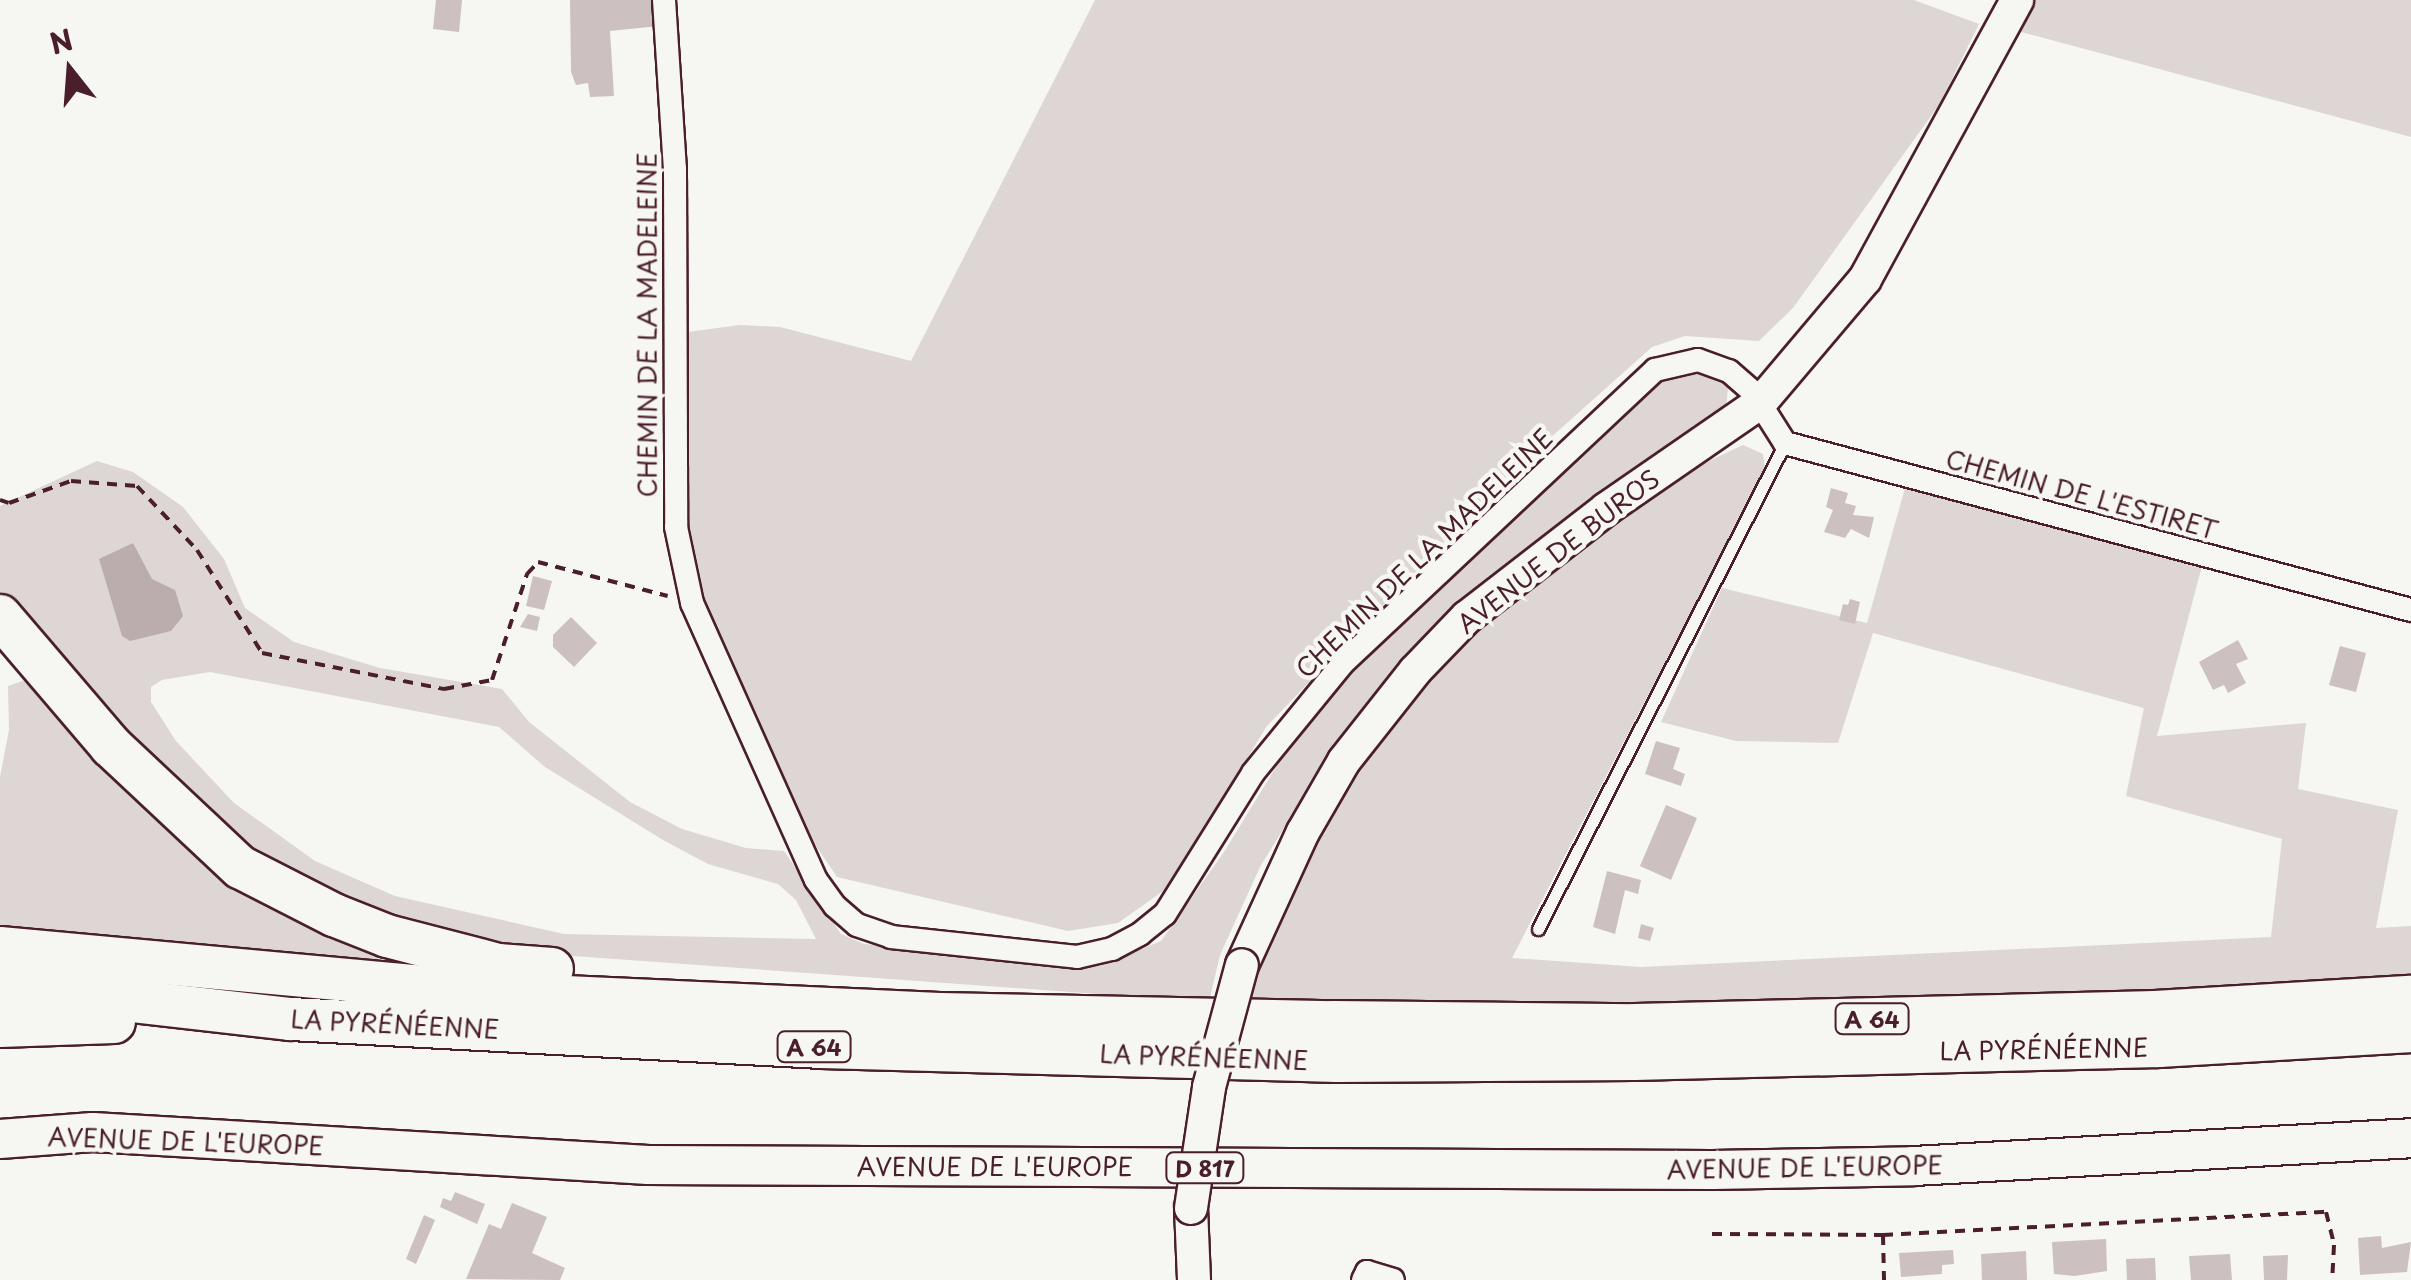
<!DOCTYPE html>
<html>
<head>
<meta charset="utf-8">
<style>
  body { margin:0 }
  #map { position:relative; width:2411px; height:1280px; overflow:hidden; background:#f6f6f2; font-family:"Playpen Sans",sans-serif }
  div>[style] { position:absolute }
  .green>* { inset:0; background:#ddd6d5 }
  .water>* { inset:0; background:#bbadae }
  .building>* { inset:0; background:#ccc1c0 }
  .path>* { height:4px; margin-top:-2px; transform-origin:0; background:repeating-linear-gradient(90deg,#4a1f2b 0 10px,transparent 0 18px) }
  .roads { filter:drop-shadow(2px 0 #4a1f2b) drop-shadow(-2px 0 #4a1f2b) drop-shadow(0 2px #4a1f2b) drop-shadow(0 -2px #4a1f2b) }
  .lane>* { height:11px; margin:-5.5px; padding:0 5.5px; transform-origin:5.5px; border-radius:5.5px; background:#f6f6f2 }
  .street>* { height:22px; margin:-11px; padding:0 11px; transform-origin:11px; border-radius:11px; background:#f6f6f2 }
  .secondary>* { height:32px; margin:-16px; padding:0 16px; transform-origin:16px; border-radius:16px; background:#f6f6f2 }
  .primary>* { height:38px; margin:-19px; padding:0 19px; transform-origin:19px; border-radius:19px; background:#f6f6f2 }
  .highway>* { height:42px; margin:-21px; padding:0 21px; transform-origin:21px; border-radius:21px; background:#f6f6f2 }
  .bridges { filter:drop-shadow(2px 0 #4a1f2b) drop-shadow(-2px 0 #4a1f2b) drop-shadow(0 2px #4a1f2b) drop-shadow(0 -2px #4a1f2b) }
  .secondary-bridge>* { height:32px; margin:-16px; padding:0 16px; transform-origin:16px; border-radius:16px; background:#f6f6f2 }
  span { translate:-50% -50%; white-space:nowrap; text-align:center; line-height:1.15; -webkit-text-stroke:9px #f6f6f2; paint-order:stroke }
  .shield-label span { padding:2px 8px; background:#f6f6f2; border:2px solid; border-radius:8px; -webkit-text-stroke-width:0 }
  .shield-label { font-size:22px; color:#4a1f2b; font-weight:700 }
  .street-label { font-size:25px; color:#4a1f2b }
  .north { position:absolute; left:20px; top:20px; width:100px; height:100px; -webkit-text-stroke:8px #f6f6f2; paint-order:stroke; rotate:343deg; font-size:28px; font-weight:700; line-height:40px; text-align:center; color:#4a1f2b }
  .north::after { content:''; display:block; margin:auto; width:35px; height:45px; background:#4a1f2b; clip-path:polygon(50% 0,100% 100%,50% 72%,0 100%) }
</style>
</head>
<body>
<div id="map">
  <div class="green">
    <div style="clip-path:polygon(1095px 0,1914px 0,1979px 24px,1939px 105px,1793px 308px,1759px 341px,1685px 336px,1652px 347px,1511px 473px,1266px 727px,1173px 884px,1118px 923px,1068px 931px,837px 877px,812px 840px,701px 592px,681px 510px,680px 333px,740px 325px,780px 327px,911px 361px)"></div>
    <div style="clip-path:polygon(2029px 0,2411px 0,2411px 137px,2014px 30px)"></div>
    <div style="clip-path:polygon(evenodd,1703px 370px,1720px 377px,1728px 388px,1726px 409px,1528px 549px,1489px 582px,1427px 639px,1336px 743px,1260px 867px,1220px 955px,1209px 1002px,560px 955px,422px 934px,252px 861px,186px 807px,0 596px,0 506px,97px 461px,133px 472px,183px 507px,224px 559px,245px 608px,294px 642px,380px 668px,502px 689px,529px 722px,630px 802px,682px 829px,746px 848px,784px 851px,841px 934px,864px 944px,1100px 966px,1161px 941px,1224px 852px,1303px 723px,1348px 671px,1662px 376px,1703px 370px,210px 672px,499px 727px,545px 767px,663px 840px,708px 864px,778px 884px,796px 900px,816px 939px,564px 934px,395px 896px,315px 861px,234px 803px,176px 741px,151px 702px,151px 687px,162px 680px,210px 672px)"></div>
    <div style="clip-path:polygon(1743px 445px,1763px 454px,1765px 469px,1512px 958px,1641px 967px,2271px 937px,2282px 839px,2126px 796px,2144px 708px,1873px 633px,1838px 743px,1736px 741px,1661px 722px,1722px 588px,1867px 623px,1905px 488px,2203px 562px,2157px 736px,2306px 723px,2298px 789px,2398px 810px,2376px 928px,2411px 926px,2411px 977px,2179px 991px,1565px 1006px,1245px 1002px,1258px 960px,1329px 807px,1389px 722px,1476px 626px,1673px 478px)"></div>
    <div style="clip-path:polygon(34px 677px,57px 706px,382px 949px,373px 967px,0 931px,0 777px,9px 730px,8px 686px)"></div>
  </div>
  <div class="water">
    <div style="clip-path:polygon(133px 543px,152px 579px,175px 590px,183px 616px,171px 631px,130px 641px,122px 636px,99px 559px)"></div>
  </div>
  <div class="building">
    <div style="clip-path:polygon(436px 0,462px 0,459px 32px,433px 29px)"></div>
    <div style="clip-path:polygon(570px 0,657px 0,659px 26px,610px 31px,614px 96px,590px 97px,588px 83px,576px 85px,571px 72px)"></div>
    <div style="clip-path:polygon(1831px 488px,1848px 493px,1845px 503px,1856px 506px,1853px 515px,1874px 517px,1869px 538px,1851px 529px,1845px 538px,1824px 532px,1833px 510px,1826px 507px)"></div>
    <div style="clip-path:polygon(533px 576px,552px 581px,544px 610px,526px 606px)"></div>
    <div style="clip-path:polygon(1850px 599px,1860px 602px,1855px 624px,1839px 620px,1843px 604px,1848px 605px)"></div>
    <div style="clip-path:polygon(528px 614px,540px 617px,537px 631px,520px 627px)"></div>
    <div style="clip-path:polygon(571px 617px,597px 643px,574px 667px,553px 647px,553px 635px)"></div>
    <div style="clip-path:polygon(2238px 640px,2248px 659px,2236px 664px,2246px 683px,2228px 693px,2224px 685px,2213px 690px,2199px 662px)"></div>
    <div style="clip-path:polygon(2340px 646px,2366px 653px,2356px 692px,2329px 685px)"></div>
    <div style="clip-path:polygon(1656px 741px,1680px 748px,1673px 769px,1685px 774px,1681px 786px,1645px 774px)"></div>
    <div style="clip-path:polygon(1666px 805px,1697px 818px,1671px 880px,1640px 866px)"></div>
    <div style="clip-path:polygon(1607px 871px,1641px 880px,1638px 894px,1625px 890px,1615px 934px,1593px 927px)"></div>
    <div style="clip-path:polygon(1641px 924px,1654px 928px,1650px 941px,1638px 938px)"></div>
    <div style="clip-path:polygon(455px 1192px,485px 1204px,477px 1224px,440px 1207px,443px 1198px,451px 1201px)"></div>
    <div style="clip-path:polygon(512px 1203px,547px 1217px,532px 1253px,565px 1268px,560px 1280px,466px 1279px,489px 1224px,501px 1229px)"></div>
    <div style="clip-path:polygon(424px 1215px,435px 1220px,416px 1264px,406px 1259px)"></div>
    <div style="clip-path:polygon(2381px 1236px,2382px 1248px,2411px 1242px,2407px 1272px,2360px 1275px,2358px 1238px)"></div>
    <div style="clip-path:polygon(2106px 1239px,2107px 1271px,2075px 1276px,2054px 1274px,2052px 1242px)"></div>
    <div style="clip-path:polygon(1953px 1250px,1954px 1264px,1942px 1265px,1942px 1274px,1901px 1277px,1899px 1253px)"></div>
    <div style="clip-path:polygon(2026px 1251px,2027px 1280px,1982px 1280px,1981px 1254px)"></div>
    <div style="clip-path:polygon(2230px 1254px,2232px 1280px,2191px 1280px,2189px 1256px)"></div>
    <div style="clip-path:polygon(2288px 1255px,2287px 1280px,2264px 1280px,2263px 1256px)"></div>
    <div style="clip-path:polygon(2155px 1258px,2156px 1280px,2127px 1280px,2126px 1259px)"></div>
  </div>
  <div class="path">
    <div style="left:0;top:500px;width:9px;rotate:18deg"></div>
    <div style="left:9px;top:503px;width:66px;rotate:-19.5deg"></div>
    <div style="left:71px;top:481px;width:66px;rotate:4.3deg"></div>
    <div style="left:137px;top:486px;width:88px;rotate:46.8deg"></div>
    <div style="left:197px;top:550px;width:122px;rotate:57.7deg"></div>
    <div style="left:262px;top:653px;width:186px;rotate:11.2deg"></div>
    <div style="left:444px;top:689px;width:49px;rotate:-10.6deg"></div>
    <div style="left:492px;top:680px;width:112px;rotate:-71.7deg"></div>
    <div style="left:527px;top:574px;width:16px;rotate:-47deg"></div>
    <div style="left:538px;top:562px;width:134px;rotate:14.7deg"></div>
    <div style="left:1712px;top:1234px;width:171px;rotate:0.3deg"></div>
    <div style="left:1883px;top:1235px;width:444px;rotate:-3deg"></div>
    <div style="left:2326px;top:1212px;width:34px;rotate:76deg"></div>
    <div style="left:2334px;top:1245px;width:35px;rotate:93deg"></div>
    <div style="left:1883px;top:1235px;width:45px;rotate:88.7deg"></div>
  </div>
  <div class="roads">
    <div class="lane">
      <div style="left:1538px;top:929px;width:545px;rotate:-63.06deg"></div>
    </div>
    <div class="street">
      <div style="left:664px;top:0;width:169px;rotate:86.3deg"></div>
      <div style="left:675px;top:169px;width:358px;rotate:89.8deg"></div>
      <div style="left:676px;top:527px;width:78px;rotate:78.1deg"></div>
      <div style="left:692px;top:603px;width:303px;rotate:65.9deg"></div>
      <div style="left:816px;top:880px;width:32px;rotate:54deg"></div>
      <div style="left:835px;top:906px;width:29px;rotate:41deg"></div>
      <div style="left:857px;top:925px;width:36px;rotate:19deg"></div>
      <div style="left:891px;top:937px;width:187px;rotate:6.1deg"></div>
      <div style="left:1077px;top:957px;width:36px;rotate:-13deg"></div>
      <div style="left:1112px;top:949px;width:32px;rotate:-28deg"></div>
      <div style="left:1140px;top:934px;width:32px;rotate:-39deg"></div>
      <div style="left:1165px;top:914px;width:166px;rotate:-58deg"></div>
      <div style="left:1253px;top:773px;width:142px;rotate:-50.7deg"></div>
      <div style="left:1343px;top:663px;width:428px;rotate:-43.2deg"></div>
      <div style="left:1655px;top:370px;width:44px;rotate:-13.1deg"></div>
      <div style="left:1698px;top:360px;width:33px;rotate:20deg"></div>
      <div style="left:1729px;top:371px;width:30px;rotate:41deg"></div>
      <div style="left:1752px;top:391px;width:62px;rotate:57.6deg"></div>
      <div style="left:1785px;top:443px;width:648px;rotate:14.94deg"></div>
      <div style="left:1363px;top:1280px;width:9px;rotate:-63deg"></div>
      <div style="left:1367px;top:1272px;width:27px;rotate:17deg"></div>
    </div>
    <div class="secondary">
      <div style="left:1242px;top:965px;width:146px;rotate:-65.4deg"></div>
      <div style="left:1303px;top:832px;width:82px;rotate:-60deg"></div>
      <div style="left:1344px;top:761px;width:115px;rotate:-51.7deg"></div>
      <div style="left:1415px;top:671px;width:75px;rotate:-46.1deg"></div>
      <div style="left:1467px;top:617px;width:176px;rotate:-37.8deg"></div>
      <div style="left:1606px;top:509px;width:188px;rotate:-34.6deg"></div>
      <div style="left:1761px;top:402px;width:161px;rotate:-49.8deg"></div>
      <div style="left:1865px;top:279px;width:318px;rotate:-61.4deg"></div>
      <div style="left:1191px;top:1208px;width:72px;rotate:87.6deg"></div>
    </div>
    <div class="primary">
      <div style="left:0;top:1139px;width:93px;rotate:-4.3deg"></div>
      <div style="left:93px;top:1132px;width:556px;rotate:3.4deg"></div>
      <div style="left:648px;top:1165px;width:1065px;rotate:0.27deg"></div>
      <div style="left:1713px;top:1170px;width:201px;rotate:-1.1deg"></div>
      <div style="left:1914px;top:1166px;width:498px;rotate:-3.2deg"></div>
    </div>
    <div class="highway">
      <div style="left:0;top:616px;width:171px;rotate:49.5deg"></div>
      <div style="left:111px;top:746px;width:177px;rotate:43.2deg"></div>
      <div style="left:240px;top:867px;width:106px;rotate:27.1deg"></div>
      <div style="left:334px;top:915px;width:57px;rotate:21.6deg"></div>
      <div style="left:387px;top:936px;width:115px;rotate:14.6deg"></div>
      <div style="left:498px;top:965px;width:54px;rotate:4.2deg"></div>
      <div style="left:0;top:948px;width:502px;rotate:5.26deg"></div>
      <div style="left:500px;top:994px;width:440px;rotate:2.6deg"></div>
      <div style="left:940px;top:1014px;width:393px;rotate:1.2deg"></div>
      <div style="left:1333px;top:1022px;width:302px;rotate:0.6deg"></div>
      <div style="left:1635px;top:1025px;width:520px;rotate:-1.43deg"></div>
      <div style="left:2155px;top:1012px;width:256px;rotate:-3.4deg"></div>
      <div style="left:0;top:986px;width:293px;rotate:6.5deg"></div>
      <div style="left:291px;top:1019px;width:531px;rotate:3.02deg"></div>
      <div style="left:821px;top:1047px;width:516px;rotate:1.55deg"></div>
      <div style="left:1337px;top:1061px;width:297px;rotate:-0.4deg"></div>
      <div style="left:1634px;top:1059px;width:525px;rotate:-1.42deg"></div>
      <div style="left:2159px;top:1046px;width:252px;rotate:-3.4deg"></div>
      <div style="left:0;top:1026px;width:114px;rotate:-2deg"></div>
    </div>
  </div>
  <div class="bridges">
    <div class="secondary-bridge">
      <div style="left:1191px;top:1208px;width:122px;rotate:-81.5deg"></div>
      <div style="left:1209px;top:1087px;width:126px;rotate:-74.9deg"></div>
    </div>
  </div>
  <div class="shield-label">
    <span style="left:1872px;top:1019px">A 64</span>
    <span style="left:814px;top:1047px">A 64</span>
    <span style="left:1205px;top:1168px">D 817</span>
  </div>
  <div class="street-label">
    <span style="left:647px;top:325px;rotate:-90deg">CHEMIN DE LA MADELEINE</span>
    <span style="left:2082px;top:494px;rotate:15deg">CHEMIN DE L'ESTIRET</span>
    <span style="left:1558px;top:551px;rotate:-38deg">AVENUE DE BUROS</span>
    <span style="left:1424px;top:553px;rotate:-44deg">CHEMIN DE LA MADELEINE</span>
    <span style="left:395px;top:1024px;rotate:3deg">LA PYRÉNÉENNE</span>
    <span style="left:2044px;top:1049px;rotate:-1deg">LA PYRÉNÉENNE</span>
    <span style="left:1204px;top:1057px;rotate:2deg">LA PYRÉNÉENNE</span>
    <span style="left:186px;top:1141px;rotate:2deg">AVENUE DE L'EUROPE</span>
    <span style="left:995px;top:1166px">AVENUE DE L'EUROPE</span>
    <span style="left:1805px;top:1167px;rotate:-1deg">AVENUE DE L'EUROPE</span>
  </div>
  <div class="north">N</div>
</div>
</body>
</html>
